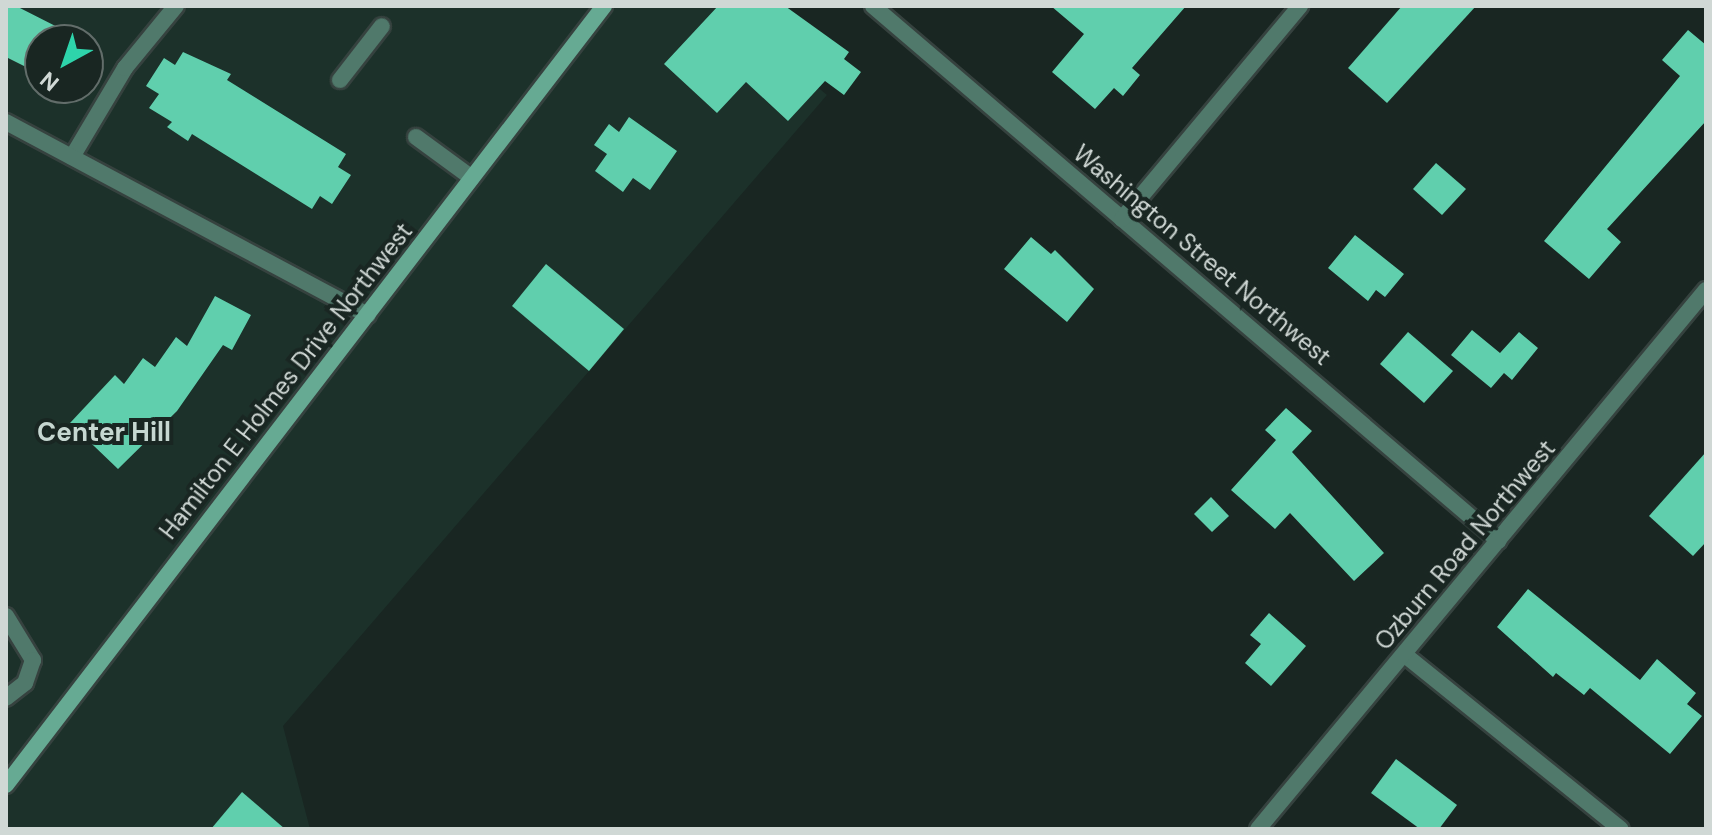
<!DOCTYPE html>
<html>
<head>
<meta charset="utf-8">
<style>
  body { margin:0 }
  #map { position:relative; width:1712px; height:835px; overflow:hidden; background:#192622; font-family:"DM Sans",sans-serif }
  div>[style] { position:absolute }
  .built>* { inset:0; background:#1c312a }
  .building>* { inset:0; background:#60cfad }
  .roads { filter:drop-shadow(2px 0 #36423f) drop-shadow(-2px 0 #36423f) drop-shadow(0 2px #36423f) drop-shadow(0 -2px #36423f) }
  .lane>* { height:16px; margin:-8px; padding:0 8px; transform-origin:8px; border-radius:8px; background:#50796b }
  .street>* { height:16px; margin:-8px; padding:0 8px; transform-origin:8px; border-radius:8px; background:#50796b }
  .secondary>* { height:16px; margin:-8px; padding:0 8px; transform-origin:8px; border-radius:8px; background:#66aa93 }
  span { translate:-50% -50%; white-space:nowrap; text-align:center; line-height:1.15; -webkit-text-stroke:8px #192622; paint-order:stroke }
  .street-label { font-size:24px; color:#d0d8d5 }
  .neighbourhood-label { font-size:26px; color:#c6d7d1; font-weight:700 }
  .frame { position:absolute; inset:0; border:8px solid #d0d8d5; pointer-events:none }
  .north { position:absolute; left:24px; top:24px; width:80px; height:80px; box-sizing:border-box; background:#192622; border:2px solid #626d6a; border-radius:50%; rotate:220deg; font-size:22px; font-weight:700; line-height:32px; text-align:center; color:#d0d8d5 }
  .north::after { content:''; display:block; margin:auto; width:28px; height:36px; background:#2ed4ab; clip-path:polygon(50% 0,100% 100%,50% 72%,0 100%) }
</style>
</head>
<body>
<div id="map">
  <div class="built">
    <div style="clip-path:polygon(evenodd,6px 6px,721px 6px,827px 95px,283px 726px,310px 829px,6px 829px,6px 6px,40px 40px,88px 40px,88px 88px,40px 88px,40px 40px)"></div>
  </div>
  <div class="building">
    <div style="clip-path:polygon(6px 6px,16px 6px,83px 40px,40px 40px,40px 74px,6px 57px)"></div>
    <div style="clip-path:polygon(718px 6px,785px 6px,849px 52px,844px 59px,861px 72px,844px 95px,825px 81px,788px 121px,746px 82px,717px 113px,664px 64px)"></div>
    <div style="clip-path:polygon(1051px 6px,1186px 6px,1132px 68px,1140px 75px,1123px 96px,1114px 88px,1095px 109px,1052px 72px,1084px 34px)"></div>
    <div style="clip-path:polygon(1402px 6px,1476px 6px,1387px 103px,1348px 68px)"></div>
    <div style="clip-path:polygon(1688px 30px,1706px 45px,1706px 121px,1607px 229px,1621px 242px,1589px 279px,1544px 241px,1680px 76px,1662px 60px)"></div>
    <div style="clip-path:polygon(183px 52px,231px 74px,227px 80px,346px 154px,338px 167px,351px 175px,332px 204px,320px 196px,312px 209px,192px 134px,188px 141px,167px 127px,172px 122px,149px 108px,159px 94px,146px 86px,164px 58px,175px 65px)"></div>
    <div style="clip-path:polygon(629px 117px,677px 151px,650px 190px,633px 178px,623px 192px,595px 171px,607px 154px,594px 145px,609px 124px,619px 132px)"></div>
    <div style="clip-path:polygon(1436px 163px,1466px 189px,1442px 215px,1413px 189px)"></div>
    <div style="clip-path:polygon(1355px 235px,1404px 274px,1385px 297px,1376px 290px,1368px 301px,1328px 268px)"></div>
    <div style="clip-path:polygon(1031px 237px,1051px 254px,1055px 250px,1094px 289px,1067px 322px,1004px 269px)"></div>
    <div style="clip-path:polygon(546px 264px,624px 329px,589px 371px,512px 306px)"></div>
    <div style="clip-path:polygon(215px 296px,251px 315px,232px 350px,223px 345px,177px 411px,118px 469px,70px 423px,115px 375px,124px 384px,143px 358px,155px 367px,176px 337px,187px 346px)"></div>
    <div style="clip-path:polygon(1472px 330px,1500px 353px,1519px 332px,1538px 348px,1512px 380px,1504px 373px,1491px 388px,1451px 355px)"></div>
    <div style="clip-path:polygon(1408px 332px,1453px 371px,1424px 403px,1380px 364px)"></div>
    <div style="clip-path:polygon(1286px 408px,1312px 431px,1292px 452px,1384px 553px,1354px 581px,1290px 513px,1275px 529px,1231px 490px,1276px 440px,1265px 430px)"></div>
    <div style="clip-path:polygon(1706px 452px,1706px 542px,1693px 556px,1649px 516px)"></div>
    <div style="clip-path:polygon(1211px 497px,1229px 516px,1212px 532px,1194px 514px)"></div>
    <div style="clip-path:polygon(1528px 589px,1640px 680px,1657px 659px,1696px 693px,1687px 704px,1702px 716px,1670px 754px,1590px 688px,1584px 695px,1556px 673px,1553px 677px,1497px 627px)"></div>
    <div style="clip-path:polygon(1269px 613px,1306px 646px,1271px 686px,1245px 663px,1261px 644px,1250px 635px)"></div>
    <div style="clip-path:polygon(1396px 759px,1457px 805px,1439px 829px,1420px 829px,1371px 793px)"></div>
    <div style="clip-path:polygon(242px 792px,285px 829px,211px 829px)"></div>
  </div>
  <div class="roads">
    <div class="lane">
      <div style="left:340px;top:80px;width:68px;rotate:-52.1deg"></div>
      <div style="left:416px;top:137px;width:69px;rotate:36.2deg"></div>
      <div style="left:72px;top:157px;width:104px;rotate:-59.2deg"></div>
      <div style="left:125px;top:68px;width:80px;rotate:-50.6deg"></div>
      <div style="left:6px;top:616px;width:52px;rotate:58.5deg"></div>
      <div style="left:33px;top:660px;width:24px;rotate:109deg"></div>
      <div style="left:25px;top:683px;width:24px;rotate:142deg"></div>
    </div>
    <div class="street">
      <div style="left:873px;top:6px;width:823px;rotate:40.52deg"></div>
      <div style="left:6px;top:122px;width:410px;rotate:28.1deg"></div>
      <div style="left:1122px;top:219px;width:278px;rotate:-50.1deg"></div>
      <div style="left:1405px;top:655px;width:277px;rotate:38.9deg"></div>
      <div style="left:1258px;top:829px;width:701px;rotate:-50.27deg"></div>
    </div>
    <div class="secondary">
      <div style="left:6px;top:785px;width:982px;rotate:-52.49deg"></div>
    </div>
  </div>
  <div class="street-label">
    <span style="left:1202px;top:255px;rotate:40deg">Washington Street Northwest</span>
    <span style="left:286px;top:381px;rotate:-52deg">Hamilton E Holmes Drive Northwest</span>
    <span style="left:1465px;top:545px;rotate:-50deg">Ozburn Road Northwest</span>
  </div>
  <div class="neighbourhood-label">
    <span style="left:104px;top:433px">Center Hill</span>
  </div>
  <div class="frame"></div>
  <div class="north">N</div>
</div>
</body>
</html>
